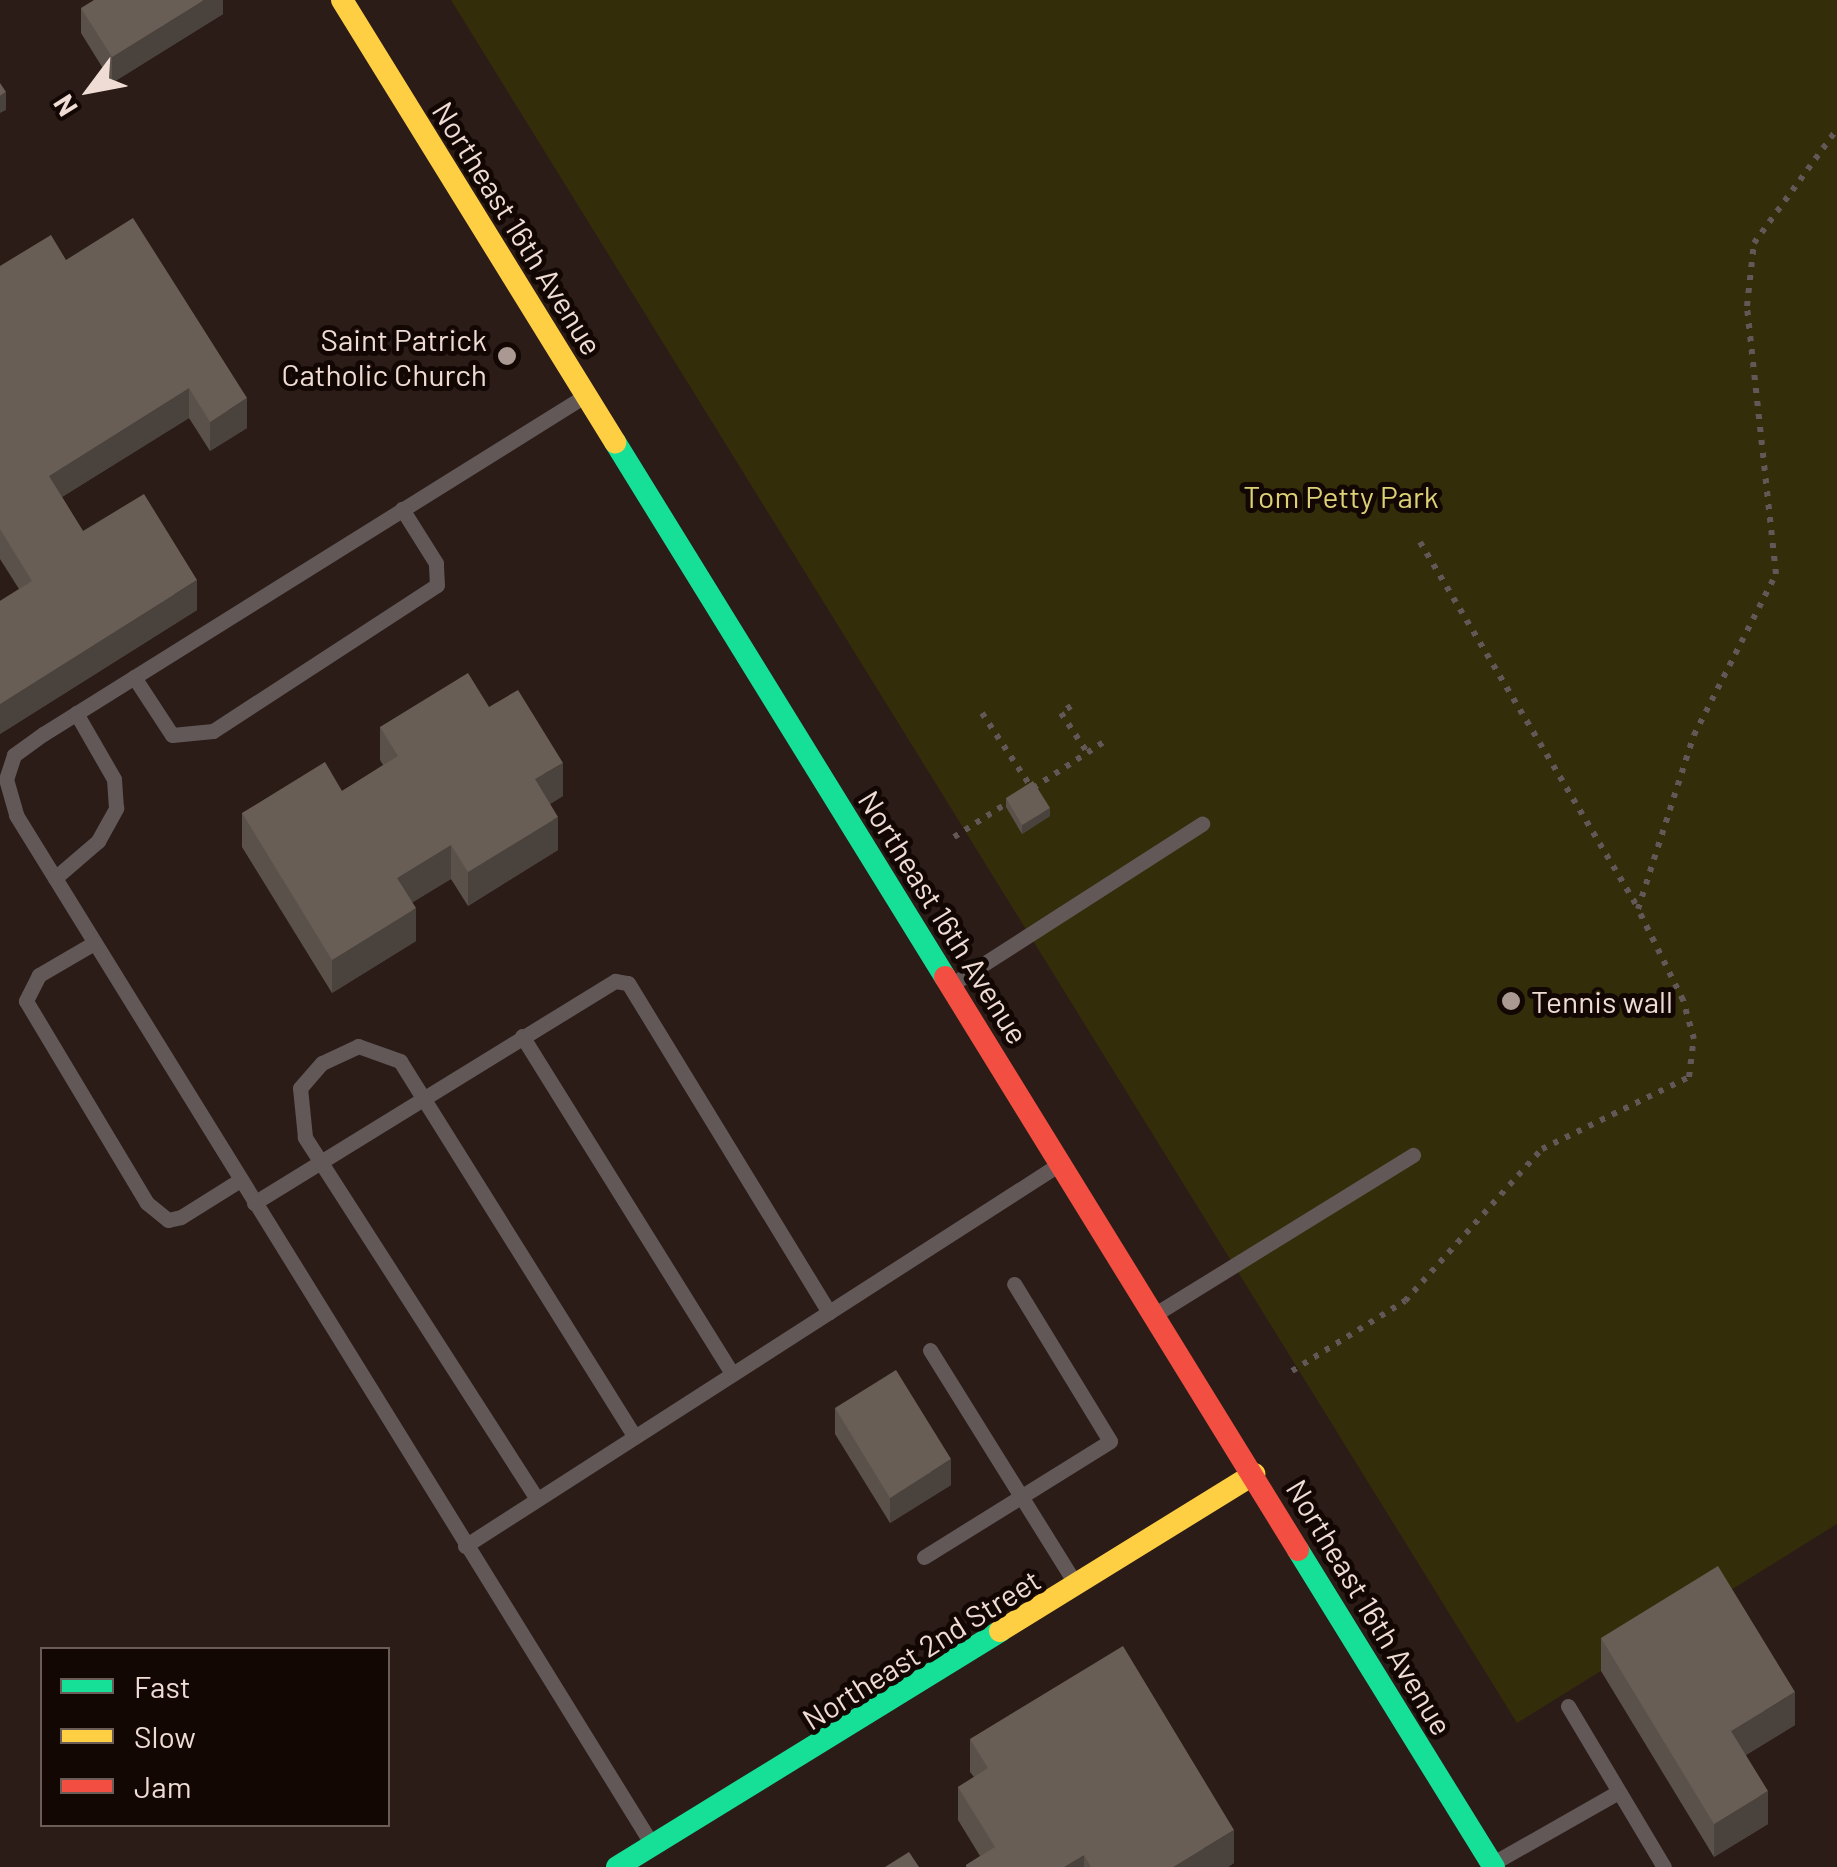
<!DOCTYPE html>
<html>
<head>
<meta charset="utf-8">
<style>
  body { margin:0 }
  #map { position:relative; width:1837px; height:1867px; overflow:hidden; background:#2b1c17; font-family:Barlow,sans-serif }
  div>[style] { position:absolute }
  .green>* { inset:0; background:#342d0a }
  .path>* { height:6px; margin-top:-3px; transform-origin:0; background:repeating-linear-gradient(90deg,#625857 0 5px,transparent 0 13px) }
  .lane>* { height:15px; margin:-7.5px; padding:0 7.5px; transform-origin:7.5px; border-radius:7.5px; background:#625858 }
  .fast>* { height:22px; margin:-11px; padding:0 11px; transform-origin:11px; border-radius:11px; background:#16e098 }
  .slow>* { height:22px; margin:-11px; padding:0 11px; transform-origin:11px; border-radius:11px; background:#ffcf43 }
  .jam>* { height:22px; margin:-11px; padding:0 11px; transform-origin:11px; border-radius:11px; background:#f24e42 }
  .wall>* { inset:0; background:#5a514a }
  .shaded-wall>* { inset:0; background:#4a423c }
  .building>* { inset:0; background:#695e56 }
  .dots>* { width:28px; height:28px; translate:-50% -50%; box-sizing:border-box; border:5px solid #130704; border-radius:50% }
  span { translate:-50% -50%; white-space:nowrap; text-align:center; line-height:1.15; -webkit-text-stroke:10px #130704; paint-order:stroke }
  .street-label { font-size:30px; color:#efdcd5 }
  .poi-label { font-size:30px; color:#efdcd5 }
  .right { translate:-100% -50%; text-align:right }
  .left { translate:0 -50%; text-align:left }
  .park-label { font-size:30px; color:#dcd176 }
  .legend { position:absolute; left:40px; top:1647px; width:350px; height:180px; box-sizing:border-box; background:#130704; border:2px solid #6b5c58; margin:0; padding:12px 18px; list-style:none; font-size:30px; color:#efdcd5 }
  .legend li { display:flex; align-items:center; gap:20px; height:50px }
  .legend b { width:50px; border:2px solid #6b5c58 }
  .north { position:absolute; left:40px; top:40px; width:100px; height:100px; -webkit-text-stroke:8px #130704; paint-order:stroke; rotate:238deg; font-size:28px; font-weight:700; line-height:40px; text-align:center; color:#efdcd5 }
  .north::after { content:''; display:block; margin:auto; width:35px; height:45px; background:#efdcd5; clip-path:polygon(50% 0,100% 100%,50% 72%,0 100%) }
</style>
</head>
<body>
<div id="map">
  <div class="green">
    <div style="clip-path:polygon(451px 0,1837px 0,1837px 1524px,1517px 1723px)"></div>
  </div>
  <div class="path">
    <div style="left:1420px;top:542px;width:426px;rotate:59.2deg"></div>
    <div style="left:1071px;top:706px;width:12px;rotate:145deg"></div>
    <div style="left:1061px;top:713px;width:47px;rotate:56.3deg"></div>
    <div style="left:982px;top:713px;width:89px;rotate:56.5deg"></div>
    <div style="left:1033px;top:788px;width:88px;rotate:-33deg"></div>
    <div style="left:954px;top:837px;width:65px;rotate:-32.5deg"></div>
    <div style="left:1292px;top:1371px;width:133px;rotate:-31.8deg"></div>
    <div style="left:1405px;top:1301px;width:205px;rotate:-48deg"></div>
    <div style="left:1542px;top:1149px;width:164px;rotate:-26.1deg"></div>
    <div style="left:1689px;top:1077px;width:38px;rotate:-83deg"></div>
    <div style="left:1694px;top:1039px;width:41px;rotate:-105.8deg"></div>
    <div style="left:1683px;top:1000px;width:102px;rotate:-116.3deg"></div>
    <div style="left:1638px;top:909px;width:183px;rotate:-72.2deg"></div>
    <div style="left:1694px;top:735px;width:181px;rotate:-63deg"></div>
    <div style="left:1776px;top:574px;width:270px;rotate:-96.2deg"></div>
    <div style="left:1747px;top:306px;width:63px;rotate:-83.7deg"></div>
    <div style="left:1754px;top:243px;width:141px;rotate:-53.9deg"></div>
  </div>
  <div class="lane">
    <div style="left:583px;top:397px;width:637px;rotate:148.03deg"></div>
    <div style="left:43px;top:734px;width:36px;rotate:144deg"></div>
    <div style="left:14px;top:755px;width:25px;rotate:108deg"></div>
    <div style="left:6px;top:779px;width:37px;rotate:74deg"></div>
    <div style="left:16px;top:815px;width:1206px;rotate:58.29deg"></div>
    <div style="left:134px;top:677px;width:69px;rotate:56.8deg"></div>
    <div style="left:172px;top:735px;width:41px;rotate:-5.6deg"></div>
    <div style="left:213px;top:731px;width:267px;rotate:-33.1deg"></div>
    <div style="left:437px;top:585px;width:22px;rotate:-93deg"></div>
    <div style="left:436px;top:563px;width:64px;rotate:-122.2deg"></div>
    <div style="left:55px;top:878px;width:57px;rotate:-40.7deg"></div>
    <div style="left:98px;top:841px;width:38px;rotate:-61deg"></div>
    <div style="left:116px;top:808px;width:29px;rotate:-94deg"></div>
    <div style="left:114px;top:779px;width:76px;rotate:-119.9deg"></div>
    <div style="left:94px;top:943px;width:64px;rotate:149.8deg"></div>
    <div style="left:39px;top:975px;width:29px;rotate:117deg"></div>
    <div style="left:26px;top:1001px;width:235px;rotate:59.1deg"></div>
    <div style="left:147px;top:1203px;width:27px;rotate:39deg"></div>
    <div style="left:168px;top:1220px;width:13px;rotate:-13deg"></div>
    <div style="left:181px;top:1217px;width:70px;rotate:-32.1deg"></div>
    <div style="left:954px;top:983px;width:295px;rotate:-32.7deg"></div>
    <div style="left:522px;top:1036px;width:398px;rotate:58.1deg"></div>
    <div style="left:254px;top:1203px;width:424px;rotate:-31.6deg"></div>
    <div style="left:615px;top:981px;width:13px;rotate:9deg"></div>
    <div style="left:628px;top:983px;width:386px;rotate:58.6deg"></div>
    <div style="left:1157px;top:1313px;width:301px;rotate:-31.7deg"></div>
    <div style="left:930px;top:1350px;width:274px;rotate:58.1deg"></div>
    <div style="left:537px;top:1499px;width:430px;rotate:-122.7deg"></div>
    <div style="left:305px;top:1137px;width:49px;rotate:-95.8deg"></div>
    <div style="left:300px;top:1088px;width:33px;rotate:-49deg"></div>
    <div style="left:322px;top:1063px;width:40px;rotate:-25deg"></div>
    <div style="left:358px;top:1046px;width:45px;rotate:19.7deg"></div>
    <div style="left:400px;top:1061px;width:443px;rotate:58deg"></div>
    <div style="left:465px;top:1546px;width:705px;rotate:-32.72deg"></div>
    <div style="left:924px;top:1557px;width:219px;rotate:-31.9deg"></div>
    <div style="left:1110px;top:1441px;width:184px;rotate:-121.4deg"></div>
    <div style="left:1568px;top:1706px;width:187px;rotate:59.2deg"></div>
    <div style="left:1495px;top:1862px;width:142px;rotate:-29.6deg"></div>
  </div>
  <div class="fast">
    <div style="left:615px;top:442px;width:629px;rotate:58.33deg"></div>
    <div style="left:1298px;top:1550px;width:373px;rotate:58.3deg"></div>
    <div style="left:617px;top:1867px;width:450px;rotate:-31.6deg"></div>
  </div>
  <div class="slow">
    <div style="left:342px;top:0;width:520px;rotate:58.3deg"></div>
    <div style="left:1000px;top:1631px;width:299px;rotate:-31.7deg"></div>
  </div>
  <div class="jam">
    <div style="left:945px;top:977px;width:673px;rotate:58.36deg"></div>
  </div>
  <div class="wall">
    <div style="clip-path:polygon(223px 0,223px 14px,112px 83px,81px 33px,81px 8px)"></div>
    <div style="clip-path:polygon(66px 260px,247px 428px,210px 451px,189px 418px,62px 497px,83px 531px,197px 610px,0 734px,0 601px,19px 589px,0 559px,0 266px)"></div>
    <div style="clip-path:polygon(489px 707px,563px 796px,550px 804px,558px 850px,468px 906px,451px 879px,412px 902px,416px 941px,332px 993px,242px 847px,242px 813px,342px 791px,383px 765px,380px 760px,380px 727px)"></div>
    <div style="clip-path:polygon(1006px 798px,1050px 816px,1022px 834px,1006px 807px)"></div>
    <div style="clip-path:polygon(835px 1408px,951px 1485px,890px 1523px,835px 1434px)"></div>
    <div style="clip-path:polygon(1601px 1638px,1795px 1725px,1746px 1755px,1768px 1824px,1714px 1857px,1601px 1671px)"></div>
    <div style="clip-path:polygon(970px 1739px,1234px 1863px,1228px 1867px,966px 1867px,966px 1865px,980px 1856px,958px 1820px,958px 1787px,974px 1777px,970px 1772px)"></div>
  </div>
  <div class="shaded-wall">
    <div style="clip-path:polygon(204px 0,223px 0,223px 14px,112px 83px,112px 57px)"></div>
    <div style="clip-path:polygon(6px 92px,6px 110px,0 113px,0 96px)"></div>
    <div style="clip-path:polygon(189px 388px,189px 418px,49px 505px,49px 476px)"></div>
    <div style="clip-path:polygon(247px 398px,247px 428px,210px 451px,210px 422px)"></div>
    <div style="clip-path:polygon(197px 580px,197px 610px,0 734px,0 704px)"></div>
    <div style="clip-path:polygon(563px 763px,563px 796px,535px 813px,535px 779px)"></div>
    <div style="clip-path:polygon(1050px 808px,1050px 816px,1022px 834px,1022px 825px)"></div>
    <div style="clip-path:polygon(558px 817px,558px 850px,468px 906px,468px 872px)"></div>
    <div style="clip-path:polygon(451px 845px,451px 879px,397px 912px,397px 878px)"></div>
    <div style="clip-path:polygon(416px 908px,416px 941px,332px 993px,332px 960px)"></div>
    <div style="clip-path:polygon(951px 1459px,951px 1485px,890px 1523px,890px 1498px)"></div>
    <div style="clip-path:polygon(1795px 1692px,1795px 1725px,1731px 1764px,1731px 1731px)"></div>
    <div style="clip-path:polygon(1768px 1791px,1768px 1824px,1714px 1857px,1714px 1824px)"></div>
    <div style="clip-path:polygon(1234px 1830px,1234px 1863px,1228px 1867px,1173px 1867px)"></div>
    <div style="clip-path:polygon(1084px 1855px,1084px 1867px,1064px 1867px)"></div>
  </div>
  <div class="building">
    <div style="clip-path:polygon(94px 0,204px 0,112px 57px,81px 8px)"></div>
    <div style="clip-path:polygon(0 83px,6px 92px,0 96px)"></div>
    <div style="clip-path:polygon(133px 218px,247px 398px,210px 422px,189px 388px,49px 476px,83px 531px,144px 494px,197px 580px,0 704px,0 601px,32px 581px,0 529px,0 266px,51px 235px,66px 260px)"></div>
    <div style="clip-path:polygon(468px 673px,489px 707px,518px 690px,563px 763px,535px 779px,558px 817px,468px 872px,451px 845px,397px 878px,416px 908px,332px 960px,242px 813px,325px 762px,342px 791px,398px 756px,380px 727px)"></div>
    <div style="clip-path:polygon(1033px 781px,1050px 808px,1022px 825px,1006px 798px)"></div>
    <div style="clip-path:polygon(896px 1370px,951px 1459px,890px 1498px,835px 1408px)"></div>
    <div style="clip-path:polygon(1718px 1566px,1795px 1692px,1731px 1731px,1768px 1791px,1714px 1824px,1601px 1638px)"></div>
    <div style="clip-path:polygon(1123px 1646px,1234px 1830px,1173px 1867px,1091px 1867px,1084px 1855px,1064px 1867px,967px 1867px,966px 1865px,995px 1847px,958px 1787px,988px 1768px,970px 1739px)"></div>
    <div style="clip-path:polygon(909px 1852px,919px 1867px,885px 1867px)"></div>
  </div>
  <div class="dots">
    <div style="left:507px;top:356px;background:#aa9992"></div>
    <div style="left:1511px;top:1001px;background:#aa9992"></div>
  </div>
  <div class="street-label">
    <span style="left:518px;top:228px;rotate:58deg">Northeast 16th Avenue</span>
    <span style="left:944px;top:917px;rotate:58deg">Northeast 16th Avenue</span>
    <span style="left:1370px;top:1607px;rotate:59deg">Northeast 16th Avenue</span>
    <span style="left:921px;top:1649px;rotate:-32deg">Northeast 2nd Street</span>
  </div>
  <div class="poi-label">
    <span class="right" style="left:487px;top:356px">Saint Patrick<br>Catholic Church</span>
    <span class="left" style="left:1531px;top:1001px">Tennis wall</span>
  </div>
  <div class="park-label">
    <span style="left:1341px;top:496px">Tom Petty Park</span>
  </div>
  <ul class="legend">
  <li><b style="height:12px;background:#16e098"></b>Fast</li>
  <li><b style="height:12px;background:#ffcf43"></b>Slow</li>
  <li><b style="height:12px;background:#f24e42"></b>Jam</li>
  </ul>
  <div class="north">N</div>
</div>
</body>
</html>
